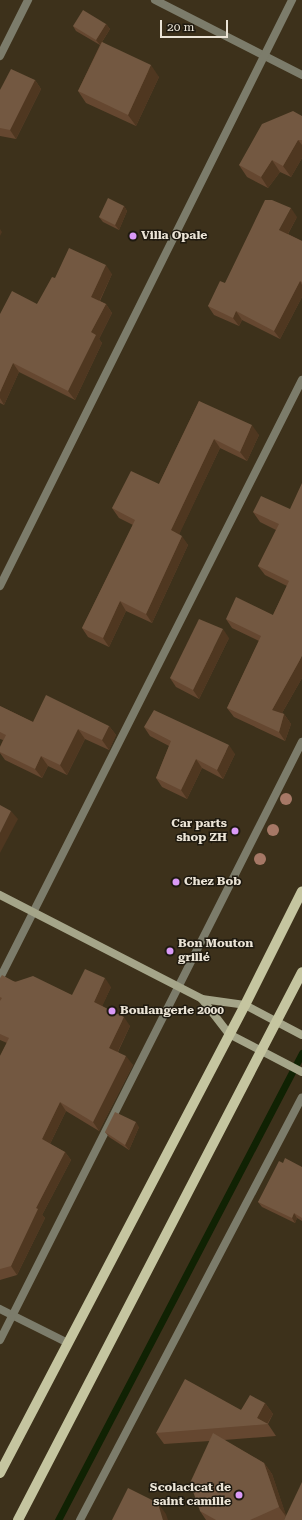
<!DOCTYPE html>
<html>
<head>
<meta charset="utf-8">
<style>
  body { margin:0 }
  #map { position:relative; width:302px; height:1520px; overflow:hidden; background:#3d311b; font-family:"Roboto Serif",serif }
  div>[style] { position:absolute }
  .stream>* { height:7px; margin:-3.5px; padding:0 3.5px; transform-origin:3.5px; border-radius:3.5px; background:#102203 }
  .lane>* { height:8px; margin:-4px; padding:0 4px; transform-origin:4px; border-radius:4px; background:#7c7c6b }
  .street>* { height:8px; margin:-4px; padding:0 4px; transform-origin:4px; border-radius:4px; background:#7c7c6b }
  .secondary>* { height:8px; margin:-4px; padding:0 4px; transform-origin:4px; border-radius:4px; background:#a5a589 }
  .primary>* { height:10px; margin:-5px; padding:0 5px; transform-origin:5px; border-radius:5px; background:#c5c5a0 }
  .trees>* { width:12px; height:12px; margin:-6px; border-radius:50%; background:#a67866 }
  .wall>* { inset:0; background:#654730 }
  .shaded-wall>* { inset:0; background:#4f3720 }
  .building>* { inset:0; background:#735841 }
  .dots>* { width:11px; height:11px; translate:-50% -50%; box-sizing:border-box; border:2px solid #1f1a10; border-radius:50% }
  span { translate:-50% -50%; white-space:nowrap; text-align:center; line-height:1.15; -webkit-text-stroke:3px #1f1a10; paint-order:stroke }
  .poi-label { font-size:12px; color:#ebe4d6; font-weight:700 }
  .left { translate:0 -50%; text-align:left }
  .right { translate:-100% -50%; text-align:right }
  .scale { position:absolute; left:160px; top:20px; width:68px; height:18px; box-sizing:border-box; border:2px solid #ebe4d6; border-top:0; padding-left:5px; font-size:12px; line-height:14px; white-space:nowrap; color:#ebe4d6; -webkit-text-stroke:3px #1f1a10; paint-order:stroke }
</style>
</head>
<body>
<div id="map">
  <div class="stream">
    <div style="left:58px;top:1520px;width:527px;rotate:-62.41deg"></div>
  </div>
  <div class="lane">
    <div style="left:80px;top:1520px;width:477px;rotate:-62.3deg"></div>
  </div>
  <div class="street">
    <div style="left:155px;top:0;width:165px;rotate:27deg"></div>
    <div style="left:0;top:56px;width:63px;rotate:-63.4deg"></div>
    <div style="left:0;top:586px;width:655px;rotate:-63.51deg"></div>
    <div style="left:0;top:978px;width:670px;rotate:-63.21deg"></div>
    <div style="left:0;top:1309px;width:76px;rotate:26.6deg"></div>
    <div style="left:0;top:1340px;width:670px;rotate:-63.21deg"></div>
  </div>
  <div class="secondary">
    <div style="left:0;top:895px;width:227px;rotate:27.2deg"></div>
    <div style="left:202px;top:999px;width:43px;rotate:7.9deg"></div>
    <div style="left:245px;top:1005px;width:64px;rotate:27.8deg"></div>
    <div style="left:202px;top:999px;width:44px;rotate:52.4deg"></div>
    <div style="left:229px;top:1034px;width:82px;rotate:27.5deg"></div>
  </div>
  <div class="primary">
    <div style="left:0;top:1473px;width:528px;rotate:-62.37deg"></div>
    <div style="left:245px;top:1005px;width:127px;rotate:-63.4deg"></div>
    <div style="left:18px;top:1520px;width:617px;rotate:-62.6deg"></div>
  </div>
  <div class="trees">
    <div style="left:286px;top:799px"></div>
    <div style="left:273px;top:830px"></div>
    <div style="left:260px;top:859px"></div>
  </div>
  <div class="wall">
    <div style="clip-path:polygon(106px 24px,110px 29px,102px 42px,159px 77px,136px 126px,86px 103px,78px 91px,100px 45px,76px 31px,73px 26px)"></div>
    <div style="clip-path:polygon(35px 80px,41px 89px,16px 139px,0 136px,0 90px)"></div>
    <div style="clip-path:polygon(302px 116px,302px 158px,291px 177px,280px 172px,268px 188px,247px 177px,239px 165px)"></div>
    <div style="clip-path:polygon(124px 206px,127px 211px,119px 230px,103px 222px,99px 217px)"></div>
    <div style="clip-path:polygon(297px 217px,288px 234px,302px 241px,302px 297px,280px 339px,242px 320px,239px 326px,214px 315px,208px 306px,225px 283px)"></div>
    <div style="clip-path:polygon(112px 274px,100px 301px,106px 304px,112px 313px,99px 339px,102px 343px,75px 400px,19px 372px,4px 405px,0 403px,0 314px,37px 304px,55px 278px)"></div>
    <div style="clip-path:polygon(199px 401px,259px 435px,247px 461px,220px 448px,179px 534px,188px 545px,152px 623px,126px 611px,109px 647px,88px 637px,82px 628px,133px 525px,119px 518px,112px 508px,159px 484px)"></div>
    <div style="clip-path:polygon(290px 509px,302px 678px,282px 713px,284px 714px,291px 724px,285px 741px,234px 717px,227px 708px,259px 641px,232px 628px,226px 619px,273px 615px,287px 586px,265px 575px,258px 566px,276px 530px,260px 522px,253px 512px)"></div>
    <div style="clip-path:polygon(229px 638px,199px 699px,176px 687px,170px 678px)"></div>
    <div style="clip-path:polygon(0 706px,33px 722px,109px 726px,116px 735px,109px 750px,85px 739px,67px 775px,48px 766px,42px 778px,5px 760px,0 753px,0 747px,3px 740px,0 739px)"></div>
    <div style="clip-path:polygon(144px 727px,235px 754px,223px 779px,202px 768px,187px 799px,162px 787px,156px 778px,169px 746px,150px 736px)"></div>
    <div style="clip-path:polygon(0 978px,72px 995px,111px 987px,102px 1006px,130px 1026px,118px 1052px,133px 1065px,99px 1131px,66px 1111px,50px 1144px,65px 1152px,71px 1160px,42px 1215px,45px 1218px,17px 1275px,0 1280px,0 1056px,7px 1043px,0 1040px)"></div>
    <div style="clip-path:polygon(139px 1127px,129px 1150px,109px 1137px,105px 1132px)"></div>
    <div style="clip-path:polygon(283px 1163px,302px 1167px,302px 1221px,297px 1218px,295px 1223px,262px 1207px,258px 1202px)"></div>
    <div style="clip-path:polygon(265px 1403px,273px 1414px,268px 1424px,276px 1436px,224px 1440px,264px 1463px,272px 1474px,286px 1516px,284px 1520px,206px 1520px,200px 1511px,210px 1441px,164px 1444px,156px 1433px)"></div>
  </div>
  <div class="shaded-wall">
    <div style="clip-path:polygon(106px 24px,110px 29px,100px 45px,96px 40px)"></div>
    <div style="clip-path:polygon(151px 65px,159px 77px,136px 126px,128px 115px)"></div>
    <div style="clip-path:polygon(35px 80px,41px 89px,16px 139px,10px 130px)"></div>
    <div style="clip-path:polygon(298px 140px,302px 145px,302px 158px,291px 177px,283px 166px)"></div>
    <div style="clip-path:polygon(272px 160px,280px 172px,268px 188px,261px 177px)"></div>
    <div style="clip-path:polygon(124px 206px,127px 211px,119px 230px,115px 225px)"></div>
    <div style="clip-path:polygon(291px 208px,297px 217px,285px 239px,279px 230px)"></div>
    <div style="clip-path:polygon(0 229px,2px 232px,0 236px)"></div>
    <div style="clip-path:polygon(106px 265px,112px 274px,97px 306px,91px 297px)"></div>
    <div style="clip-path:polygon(300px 281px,302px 285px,302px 297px,280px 339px,274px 331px)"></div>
    <div style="clip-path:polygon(106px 304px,112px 313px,99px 339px,102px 343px,75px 400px,68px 391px,91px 332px)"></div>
    <div style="clip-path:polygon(236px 311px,242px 320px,239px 326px,233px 318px)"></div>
    <div style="clip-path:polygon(13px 363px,19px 372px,4px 405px,0 398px,0 392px)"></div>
    <div style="clip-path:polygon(252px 425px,259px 435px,247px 461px,240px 452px)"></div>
    <div style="clip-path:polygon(214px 439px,220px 448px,177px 539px,171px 530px)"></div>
    <div style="clip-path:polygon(182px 536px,188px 545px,152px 623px,146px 614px)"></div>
    <div style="clip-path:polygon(120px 601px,126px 611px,109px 647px,103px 638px)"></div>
    <div style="clip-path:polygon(223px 629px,229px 638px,199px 699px,193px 690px)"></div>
    <div style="clip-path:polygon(302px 656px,302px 678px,278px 720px,272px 710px)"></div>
    <div style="clip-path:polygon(284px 714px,291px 724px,285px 741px,279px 732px)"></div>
    <div style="clip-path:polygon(109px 726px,116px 735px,109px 750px,102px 740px)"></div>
    <div style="clip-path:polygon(78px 729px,85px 739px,67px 775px,60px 765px)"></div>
    <div style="clip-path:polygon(229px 745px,235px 754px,223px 779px,217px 770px)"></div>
    <div style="clip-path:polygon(41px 756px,48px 766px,42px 778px,35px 769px)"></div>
    <div style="clip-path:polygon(196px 759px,202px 768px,187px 799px,181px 790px)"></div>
    <div style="clip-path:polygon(11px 811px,18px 819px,0 853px,0 833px)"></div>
    <div style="clip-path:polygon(105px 978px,111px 987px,100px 1011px,94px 1002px)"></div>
    <div style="clip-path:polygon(124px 1017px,130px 1026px,115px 1057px,109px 1048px)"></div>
    <div style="clip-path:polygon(126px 1056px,133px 1065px,99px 1131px,93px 1122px)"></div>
    <div style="clip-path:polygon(60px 1102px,66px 1111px,48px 1148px,42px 1139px)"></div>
    <div style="clip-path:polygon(136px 1122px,139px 1127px,129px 1150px,125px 1145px)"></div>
    <div style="clip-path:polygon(65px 1152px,71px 1160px,42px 1215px,45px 1218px,17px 1275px,11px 1266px,36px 1208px)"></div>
    <div style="clip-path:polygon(294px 1213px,297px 1218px,295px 1223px,292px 1218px)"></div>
    <div style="clip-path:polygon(265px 1403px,273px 1414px,267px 1424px,257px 1418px)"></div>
    <div style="clip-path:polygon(264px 1463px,272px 1474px,287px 1518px,279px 1507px)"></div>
    <div style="clip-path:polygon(158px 1503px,166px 1514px,168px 1520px,163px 1520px)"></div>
  </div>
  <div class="building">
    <div style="clip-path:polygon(83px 10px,106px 24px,96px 40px,73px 26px)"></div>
    <div style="clip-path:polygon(102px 42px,151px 65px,128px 115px,78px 91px)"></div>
    <div style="clip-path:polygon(11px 69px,35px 80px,10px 130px,0 128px,0 90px)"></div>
    <div style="clip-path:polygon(293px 111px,302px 116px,302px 140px,298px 140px,283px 166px,272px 160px,261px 177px,239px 165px,262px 124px)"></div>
    <div style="clip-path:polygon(108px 198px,124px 206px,115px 225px,99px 217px)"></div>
    <div style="clip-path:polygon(265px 200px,272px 200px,291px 208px,279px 230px,302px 241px,302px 282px,300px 281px,274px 331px,236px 311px,233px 318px,208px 306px,220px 281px,225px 283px)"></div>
    <div style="clip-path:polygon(69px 248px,106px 265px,91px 297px,106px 304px,91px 332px,96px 335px,68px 391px,13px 363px,0 392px,0 314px,12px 291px,37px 304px,52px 277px,55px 278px)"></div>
    <div style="clip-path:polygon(199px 401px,252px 425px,240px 452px,214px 439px,171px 530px,182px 536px,146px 614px,120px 601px,103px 638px,82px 628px,135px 520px,112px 508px,131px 471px,159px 484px)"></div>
    <div style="clip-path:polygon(302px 483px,302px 656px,272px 710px,284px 714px,279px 732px,227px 708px,261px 636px,226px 619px,236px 597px,273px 615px,289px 581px,258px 566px,279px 524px,253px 512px,261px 496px,290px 509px)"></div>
    <div style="clip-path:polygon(199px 619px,223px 629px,193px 690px,170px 678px)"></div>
    <div style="clip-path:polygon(46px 695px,109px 726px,102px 740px,78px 729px,60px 765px,41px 756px,35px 769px,0 752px,0 747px,6px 735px,0 732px,0 706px,33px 722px)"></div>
    <div style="clip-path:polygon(154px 710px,229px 745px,217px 770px,196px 759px,181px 790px,156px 778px,171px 741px,144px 727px)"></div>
    <div style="clip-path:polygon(0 805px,11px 811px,0 833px)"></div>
    <div style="clip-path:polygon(85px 969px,105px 978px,94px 1002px,124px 1017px,109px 1048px,126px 1056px,93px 1122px,60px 1102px,42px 1139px,65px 1152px,36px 1208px,38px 1209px,11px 1266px,0 1269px,0 1056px,9px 1038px,0 1034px,0 1001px,2px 998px,0 997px,0 978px,2px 975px,15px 982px,33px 976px,72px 995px)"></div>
    <div style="clip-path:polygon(115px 1112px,136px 1122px,125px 1145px,105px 1132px)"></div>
    <div style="clip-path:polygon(285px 1158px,302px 1167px,302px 1218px,294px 1213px,292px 1218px,258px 1202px,279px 1161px,283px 1163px)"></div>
    <div style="clip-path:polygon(185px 1379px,241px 1410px,250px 1395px,265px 1403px,257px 1418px,268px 1424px,156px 1433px)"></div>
    <div style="clip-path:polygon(213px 1433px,264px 1463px,279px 1507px,250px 1520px,216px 1520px,200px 1511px,190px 1483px)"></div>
    <div style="clip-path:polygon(302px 1482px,302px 1520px,284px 1520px)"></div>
    <div style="clip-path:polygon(128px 1488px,158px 1503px,163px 1520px,112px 1520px)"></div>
  </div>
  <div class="dots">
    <div style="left:133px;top:236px;background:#da9af7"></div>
    <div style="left:235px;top:831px;background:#da9af7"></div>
    <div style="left:176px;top:882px;background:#da9af7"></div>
    <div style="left:170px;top:951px;background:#da9af7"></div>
    <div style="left:112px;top:1011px;background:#da9af7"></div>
    <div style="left:239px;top:1495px;background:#da9af7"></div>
  </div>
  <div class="poi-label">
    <span class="left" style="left:141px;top:236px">Villa Opale</span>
    <span class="right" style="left:227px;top:831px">Car parts<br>shop ZH</span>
    <span class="left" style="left:184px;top:882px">Chez Bob</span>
    <span class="left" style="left:178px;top:951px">Bon Mouton<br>grillé</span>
    <span class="left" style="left:120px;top:1011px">Boulangerie 2000</span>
    <span class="right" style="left:231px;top:1495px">Scolacicat de<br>saint camille</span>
  </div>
  <div class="scale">20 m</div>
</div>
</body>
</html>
